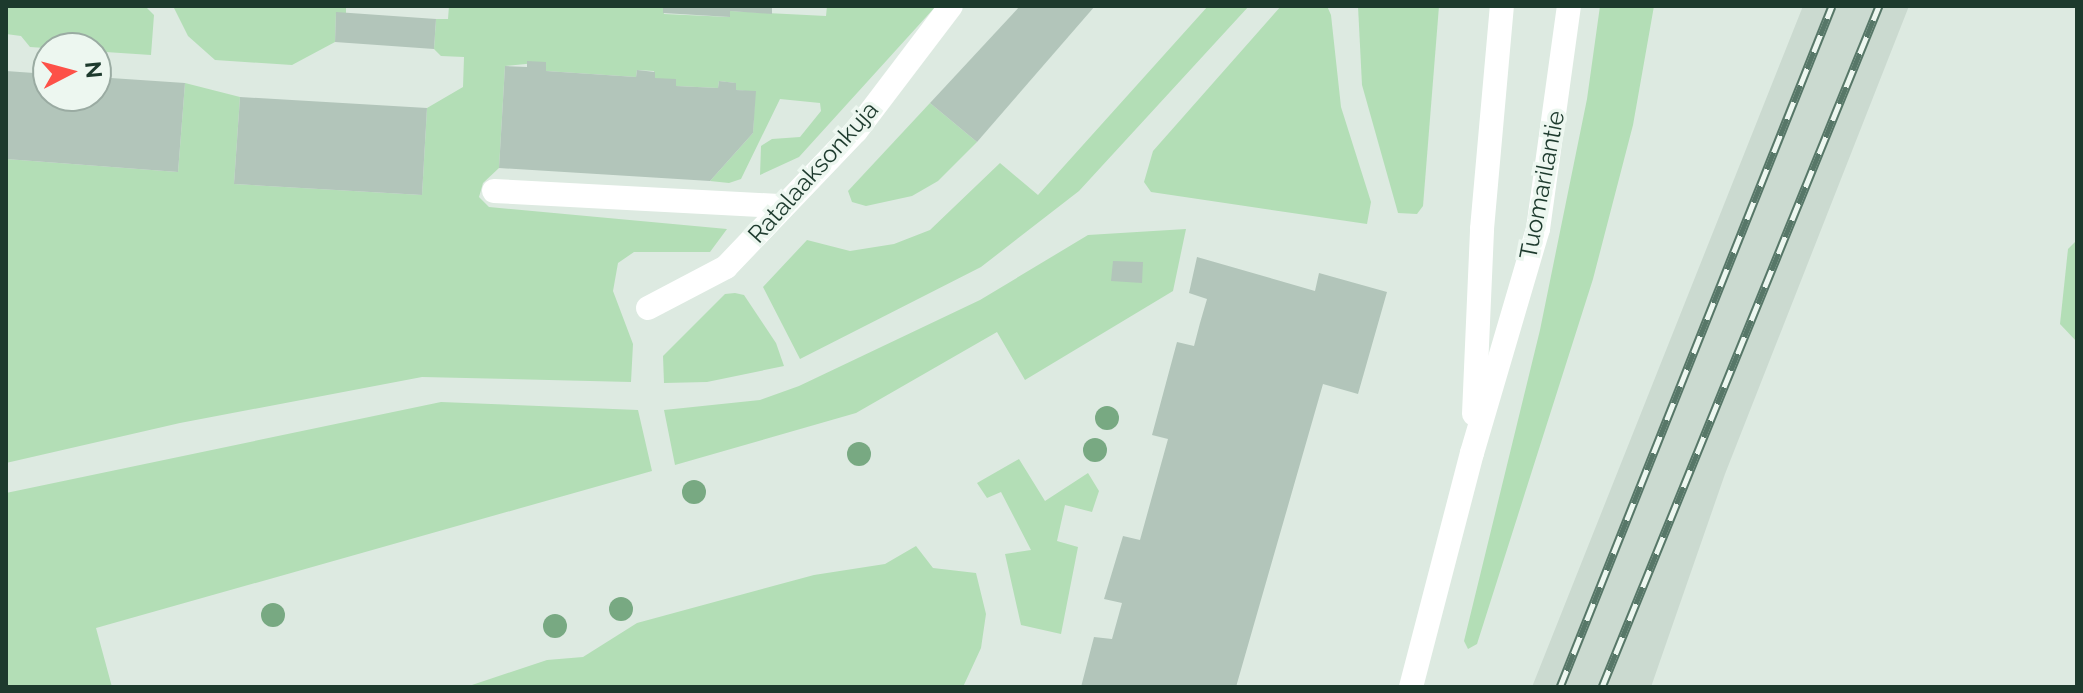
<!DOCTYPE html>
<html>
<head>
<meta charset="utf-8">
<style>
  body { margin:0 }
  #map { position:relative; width:2083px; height:693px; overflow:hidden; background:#ddeae1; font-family:Raleway,sans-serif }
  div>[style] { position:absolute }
  .built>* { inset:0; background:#cbdad0 }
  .green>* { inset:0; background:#b3deb6 }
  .building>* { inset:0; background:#b2c5ba }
  .lane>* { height:24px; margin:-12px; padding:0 12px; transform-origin:12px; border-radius:12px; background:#fff }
  .street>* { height:24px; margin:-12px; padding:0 12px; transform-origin:12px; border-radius:12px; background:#fff }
  .secondary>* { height:24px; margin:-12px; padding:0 12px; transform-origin:12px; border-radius:12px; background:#fff }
  .rail>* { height:9px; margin-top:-4.5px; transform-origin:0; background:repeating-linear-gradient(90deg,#edf7f0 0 18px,#577768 0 36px); box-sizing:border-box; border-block:2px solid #577768 }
  .trees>* { width:24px; height:24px; margin:-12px; border-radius:50%; background:#78a982 }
  span { translate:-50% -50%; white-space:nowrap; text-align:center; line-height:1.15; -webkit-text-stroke:7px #edf7f0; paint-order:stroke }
  .street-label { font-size:24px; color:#1d3a2d }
  .frame { position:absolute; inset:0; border:8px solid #1d3a2d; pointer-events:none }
  .north { position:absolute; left:32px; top:32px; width:80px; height:80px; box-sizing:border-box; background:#edf7f0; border:2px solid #9aaba2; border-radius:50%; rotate:84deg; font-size:22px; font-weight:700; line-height:32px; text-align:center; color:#1d3a2d }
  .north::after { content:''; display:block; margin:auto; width:28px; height:36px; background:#fd5148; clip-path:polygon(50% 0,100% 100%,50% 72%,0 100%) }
</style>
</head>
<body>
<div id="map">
  <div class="built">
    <div style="clip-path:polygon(1803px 6px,1909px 6px,1725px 474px,1651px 687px,1532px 687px)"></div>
  </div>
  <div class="green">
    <div style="clip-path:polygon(6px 6px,145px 6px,154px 15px,151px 55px,30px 47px,21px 36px,6px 34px)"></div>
    <div style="clip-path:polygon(173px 6px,346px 6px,346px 13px,336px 13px,335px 42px,292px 65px,215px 60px,188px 36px)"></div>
    <div style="clip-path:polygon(449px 6px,649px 6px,663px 7px,664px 14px,729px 17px,730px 11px,826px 16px,827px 6px,936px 6px,799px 157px,760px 175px,761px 146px,772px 139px,800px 137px,821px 111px,820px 103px,780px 99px,741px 179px,729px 183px,710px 181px,753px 133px,755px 92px,736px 90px,735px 83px,719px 81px,718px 88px,676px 86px,655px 78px,654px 71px,637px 70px,636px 77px,546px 71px,546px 62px,505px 66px,499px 168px,483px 183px,479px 197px,489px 207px,727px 229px,710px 252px,634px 252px,618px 263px,613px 291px,633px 344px,631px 382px,422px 377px,180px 423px,6px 463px,6px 159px,178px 172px,185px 83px,240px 97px,234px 184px,422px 195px,427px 108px,463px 87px,464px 57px,441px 56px,434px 49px,436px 19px,448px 19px)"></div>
    <div style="clip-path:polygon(1208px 6px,1249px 6px,1079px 191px,981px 267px,800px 359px,763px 287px,807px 240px,850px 251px,894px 244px,930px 230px,1000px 163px,1038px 195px)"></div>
    <div style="clip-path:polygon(1281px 6px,1327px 6px,1331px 15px,1341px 107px,1371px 202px,1367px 224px,1151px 192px,1144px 182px,1153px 151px)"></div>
    <div style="clip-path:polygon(1358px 6px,1439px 6px,1423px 206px,1417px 214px,1398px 213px,1362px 85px)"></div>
    <div style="clip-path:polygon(1600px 6px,1654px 6px,1633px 125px,1593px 279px,1477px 644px,1468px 649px,1464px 641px,1540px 330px,1587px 99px)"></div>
    <div style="clip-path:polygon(930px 103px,977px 142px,938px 181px,912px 196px,866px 206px,852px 202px,848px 191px)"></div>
    <div style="clip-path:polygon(1186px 229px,1173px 291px,1025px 380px,997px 332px,856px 413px,675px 465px,664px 410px,760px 400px,799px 386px,980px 300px,1088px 235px)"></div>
    <div style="clip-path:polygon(2077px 240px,2077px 342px,2060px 324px,2068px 249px)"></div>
    <div style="clip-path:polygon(735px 293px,744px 295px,776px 343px,784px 366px,707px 382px,664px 383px,663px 356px,725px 294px)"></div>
    <div style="clip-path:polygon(441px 402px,638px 410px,652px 471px,96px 628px,112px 687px,6px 687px,6px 493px)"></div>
    <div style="clip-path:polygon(1019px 459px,1045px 501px,1088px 473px,1099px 491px,1092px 512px,1065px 505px,1057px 541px,1078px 547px,1061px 634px,1021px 625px,1005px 554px,1031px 550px,1001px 492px,987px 498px,977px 483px)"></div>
    <div style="clip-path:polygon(916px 546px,933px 568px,976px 573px,986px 614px,981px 648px,963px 687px,466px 687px,547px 660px,583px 657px,637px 623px,814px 575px,885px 564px)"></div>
  </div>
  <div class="building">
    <div style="clip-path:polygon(663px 6px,772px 6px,772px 14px,730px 11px,730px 17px,663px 13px)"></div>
    <div style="clip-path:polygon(1020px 6px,1095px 6px,977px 142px,930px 103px)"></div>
    <div style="clip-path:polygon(336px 12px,436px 19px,434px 49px,335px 42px)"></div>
    <div style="clip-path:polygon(527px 61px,546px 62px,546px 71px,636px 77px,637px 70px,655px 72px,655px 78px,676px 79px,676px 86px,718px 88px,719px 81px,736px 83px,736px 90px,756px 91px,753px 133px,710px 181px,499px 168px,505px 66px,527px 67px)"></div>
    <div style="clip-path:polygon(6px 71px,48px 74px,48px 96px,96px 96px,96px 77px,185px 83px,178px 172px,6px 159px)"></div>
    <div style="clip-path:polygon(240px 97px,427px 108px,422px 195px,234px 184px)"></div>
    <div style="clip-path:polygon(1197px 257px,1315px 291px,1319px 273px,1387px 292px,1358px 394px,1323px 384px,1236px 687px,1081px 687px,1094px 637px,1112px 639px,1122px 603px,1104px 599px,1123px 536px,1140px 540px,1168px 439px,1152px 435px,1177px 342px,1194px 346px,1200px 323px,1207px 299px,1189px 293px)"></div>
    <div style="clip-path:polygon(1113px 261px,1143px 262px,1142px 283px,1111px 281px)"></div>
  </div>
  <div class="lane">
    <div style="left:494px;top:191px;width:289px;rotate:3deg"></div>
  </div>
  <div class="street">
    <div style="left:648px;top:308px;width:88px;rotate:-27.7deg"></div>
    <div style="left:726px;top:267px;width:188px;rotate:-46.3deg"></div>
    <div style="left:856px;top:131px;width:157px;rotate:-52.8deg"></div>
  </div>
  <div class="secondary">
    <div style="left:1474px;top:414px;width:185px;rotate:-87.5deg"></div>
    <div style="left:1482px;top:229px;width:224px;rotate:-84.9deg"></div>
    <div style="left:1411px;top:687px;width:242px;rotate:-75.4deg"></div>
    <div style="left:1472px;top:453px;width:234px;rotate:-73.6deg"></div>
    <div style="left:1538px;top:229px;width:225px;rotate:-82.1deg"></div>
  </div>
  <div class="rail">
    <div style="left:1560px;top:687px;width:733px;rotate:-68.23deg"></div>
    <div style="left:1602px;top:687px;width:735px;rotate:-67.87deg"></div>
  </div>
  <div class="trees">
    <div style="left:1107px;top:418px"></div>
    <div style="left:1095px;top:450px"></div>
    <div style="left:859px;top:454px"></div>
    <div style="left:694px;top:492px"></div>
    <div style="left:621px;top:609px"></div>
    <div style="left:273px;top:615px"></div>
    <div style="left:555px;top:626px"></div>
  </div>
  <div class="street-label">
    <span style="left:813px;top:172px;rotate:-48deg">Ratalaaksonkuja</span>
    <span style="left:1542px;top:185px;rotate:-79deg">Tuomarilantie</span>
  </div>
  <div class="frame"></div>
  <div class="north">N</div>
</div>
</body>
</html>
